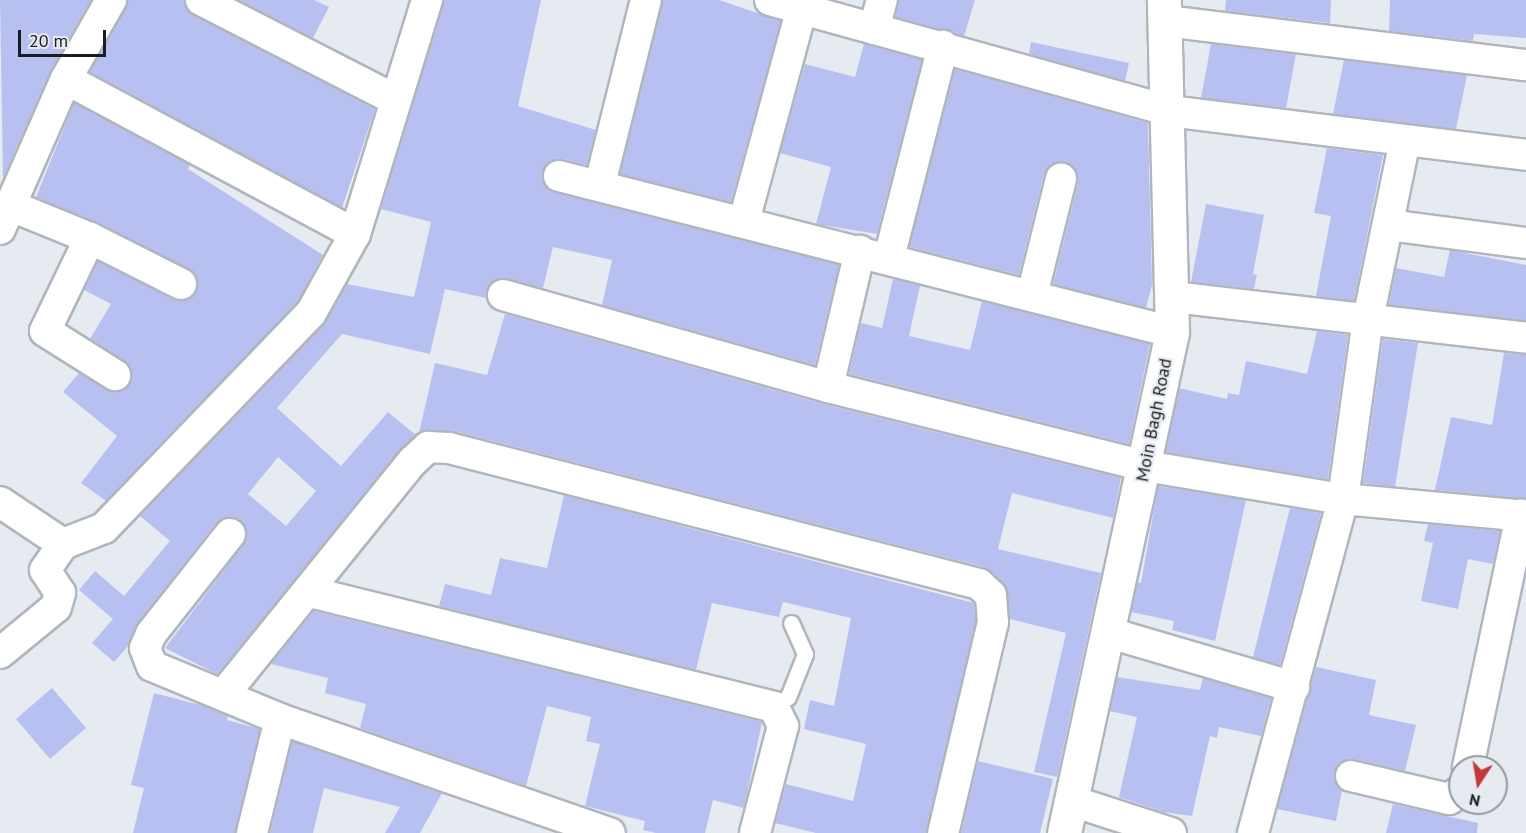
<!DOCTYPE html>
<html>
<head>
<meta charset="utf-8">
<style>
  body { margin:0 }
  #map { position:relative; width:1526px; height:833px; overflow:hidden; background:#e6ebf2; font-family:"PT Sans",sans-serif }
  div>[style] { position:absolute }
  .building>* { inset:0; background:#b8c0f2 }
  .roads { filter:drop-shadow(2px 0 #b1b6bc) drop-shadow(-2px 0 #b1b6bc) drop-shadow(0 2px #b1b6bc) drop-shadow(0 -2px #b1b6bc) }
  .service>* { height:15px; margin:-7.5px; padding:0 7.5px; transform-origin:7.5px; border-radius:7.5px; background:#fff }
  .minor>* { height:30px; margin:-15px; padding:0 15px; transform-origin:15px; border-radius:15px; background:#fff }
  .tertiary>* { height:33px; margin:-16.5px; padding:0 16.5px; transform-origin:16.5px; border-radius:16.5px; background:#fff }
  span { translate:-50% -50%; white-space:nowrap; text-align:center; line-height:1.15; -webkit-text-stroke:4.5px #e6ebf2; paint-order:stroke }
  .street-label { font-size:18px; color:#1b1d1f }
  .north { position:absolute; left:1448px; top:755px; width:60px; height:60px; box-sizing:border-box; background:#e6ebf2; border:2px solid #95999e; border-radius:50%; rotate:192deg; font-size:16px; font-weight:700; line-height:24px; text-align:center; color:#1b1d1f }
  .north::after { content:''; display:block; margin:auto; width:21px; height:27px; background:#c63739; clip-path:polygon(50% 0,100% 100%,50% 72%,0 100%) }
  .scale { position:absolute; left:18px; top:30px; width:88px; height:27px; box-sizing:border-box; border:3px solid #1b1d1f; border-top:0; padding-left:8px; font-size:18px; line-height:21px; white-space:nowrap; color:#1b1d1f; -webkit-text-stroke:4px #e6ebf2; paint-order:stroke }
</style>
</head>
<body>
<div id="map">
  <div class="building">
    <div style="clip-path:polygon(0 0,91px 0,50px 72px,3px 179px)"></div>
    <div style="clip-path:polygon(128px 0,184px 0,193px 15px,375px 109px,342px 208px,90px 72px)"></div>
    <div style="clip-path:polygon(239px 0,314px 0,329px 7px,313px 38px)"></div>
    <div style="clip-path:polygon(evenodd,444px 0,541px 0,518px 106px,596px 130px,587px 165px,563px 159px,546px 164px,542px 180px,547px 189px,839px 265px,815px 365px,602px 305px,612px 260px,553px 247px,543px 288px,499px 278px,491px 283px,486px 298px,445px 289px,430px 354px,342px 334px,277px 408px,341px 466px,388px 412px,416px 435px,217px 674px,165px 648px,244px 544px,246px 527px,232px 517px,216px 523px,137px 623px,129px 645px,114px 662px,92px 643px,113px 619px,79px 590px,95px 571px,124px 596px,170px 541px,140px 516px,323px 325px,347px 284px,414px 297px,431px 222px,381px 209px,444px 0,278px 457px,316px 491px,286px 526px,248px 494px,278px 457px)"></div>
    <div style="clip-path:polygon(663px 0,719px 0,781px 21px,731px 202px,620px 174px)"></div>
    <div style="clip-path:polygon(899px 0,975px 0,964px 36px,895px 17px)"></div>
    <div style="clip-path:polygon(1226px 0,1331px 0,1330px 23px,1225px 11px)"></div>
    <div style="clip-path:polygon(1390px 0,1526px 0,1526px 38px,1474px 34px,1473px 41px,1389px 31px)"></div>
    <div style="clip-path:polygon(1031px 42px,1129px 63px,1125px 81px,1029px 54px)"></div>
    <div style="clip-path:polygon(864px 44px,922px 60px,877px 234px,816px 224px,831px 167px,780px 153px,805px 64px,855px 77px)"></div>
    <div style="clip-path:polygon(1211px 44px,1296px 54px,1286px 108px,1201px 98px)"></div>
    <div style="clip-path:polygon(1344px 60px,1467px 75px,1456px 129px,1333px 114px)"></div>
    <div style="clip-path:polygon(955px 69px,1148px 123px,1152px 285px,1146px 308px,1053px 284px,1078px 183px,1077px 174px,1066px 162px,1056px 163px,1044px 174px,1019px 275px,909px 247px)"></div>
    <div style="clip-path:polygon(74px 103px,190px 165px,188px 169px,323px 255px,297px 303px,106px 501px,81px 483px,117px 436px,63px 392px,79px 373px,114px 392px,124px 390px,132px 375px,125px 361px,90px 339px,111px 304px,84px 290px,98px 261px,174px 300px,191px 298px,198px 282px,189px 269px,36px 197px)"></div>
    <div style="clip-path:polygon(1327px 148px,1383px 155px,1354px 301px,1316px 296px,1331px 216px,1314px 213px)"></div>
    <div style="clip-path:polygon(1206px 204px,1264px 215px,1253px 274px,1257px 275px,1254px 289px,1191px 282px)"></div>
    <div style="clip-path:polygon(1450px 250px,1526px 265px,1526px 321px,1389px 305px,1396px 268px,1444px 277px)"></div>
    <div style="clip-path:polygon(893px 279px,920px 286px,909px 336px,970px 350px,982px 301px,1150px 344px,1129px 444px,849px 374px,861px 323px,882px 328px)"></div>
    <div style="clip-path:polygon(505px 314px,823px 404px,1121px 478px,1113px 518px,1012px 493px,998px 549px,1101px 573px,1057px 777px,1034px 772px,1066px 633px,1010px 619px,1003px 583px,984px 567px,453px 431px,419px 433px,435px 363px,487px 375px)"></div>
    <div style="clip-path:polygon(1317px 331px,1348px 335px,1328px 479px,1165px 452px,1179px 388px,1227px 399px,1228px 393px,1239px 395px,1246px 361px,1307px 374px)"></div>
    <div style="clip-path:polygon(1383px 339px,1418px 343px,1395px 487px,1363px 483px)"></div>
    <div style="clip-path:polygon(1504px 353px,1526px 355px,1526px 499px,1435px 490px,1451px 417px,1492px 425px)"></div>
    <div style="clip-path:polygon(1158px 486px,1246px 500px,1215px 641px,1172px 630px,1174px 621px,1131px 612px,1137px 582px,1141px 583px)"></div>
    <div style="clip-path:polygon(564px 495px,974px 603px,976px 621px,926px 833px,816px 833px,775px 823px,786px 784px,853px 801px,866px 744px,804px 729px,810px 700px,834px 706px,851px 618px,783px 602px,779px 617px,712px 603px,696px 670px,439px 606px,445px 584px,491px 595px,500px 558px,547px 568px)"></div>
    <div style="clip-path:polygon(1290px 508px,1321px 513px,1280px 665px,1253px 657px)"></div>
    <div style="clip-path:polygon(1428px 524px,1500px 531px,1493px 564px,1468px 559px,1458px 609px,1421px 601px,1433px 543px,1424px 541px)"></div>
    <div style="clip-path:polygon(314px 611px,762px 722px,744px 808px,713px 800px,705px 833px,656px 833px,643px 830px,645px 821px,585px 806px,600px 744px,586px 741px,591px 717px,547px 706px,526px 786px,360px 728px,366px 704px,325px 693px,328px 678px,271px 664px)"></div>
    <div style="clip-path:polygon(1316px 667px,1376px 680px,1369px 715px,1416px 725px,1405px 771px,1354px 759px,1338px 765px,1334px 780px,1342px 790px,1336px 821px,1277px 809px)"></div>
    <div style="clip-path:polygon(1117px 677px,1200px 690px,1203px 678px,1271px 698px,1261px 736px,1219px 727px,1217px 738px,1210px 736px,1192px 816px,1163px 812px,1119px 797px,1137px 717px,1109px 711px)"></div>
    <div style="clip-path:polygon(52px 688px,86px 728px,50px 759px,16px 719px)"></div>
    <div style="clip-path:polygon(154px 693px,204px 706px,228px 716px,227px 720px,260px 729px,235px 833px,133px 833px,144px 788px,131px 785px)"></div>
    <div style="clip-path:polygon(292px 741px,442px 793px,420px 833px,385px 833px,400px 807px,324px 788px,313px 833px,270px 833px)"></div>
    <div style="clip-path:polygon(978px 761px,1053px 779px,1040px 833px,961px 833px)"></div>
    <div style="clip-path:polygon(1393px 804px,1478px 823px,1477px 833px,1386px 833px)"></div>
  </div>
  <div class="roads">
    <div class="service">
      <div style="left:774px;top:707px;width:17px;rotate:-36deg"></div>
      <div style="left:788px;top:697px;width:46px;rotate:-68.4deg"></div>
      <div style="left:805px;top:654px;width:34px;rotate:-114deg"></div>
    </div>
    <div class="minor">
      <div style="left:111px;top:0;width:91px;rotate:119.7deg"></div>
      <div style="left:66px;top:79px;width:328px;rotate:28.2deg"></div>
      <div style="left:355px;top:234px;width:245px;rotate:-72.9deg"></div>
      <div style="left:201px;top:0;width:217px;rotate:27.2deg"></div>
      <div style="left:770px;top:0;width:414px;rotate:15.5deg"></div>
      <div style="left:1169px;top:111px;width:360px;rotate:7deg"></div>
      <div style="left:1166px;top:21px;width:363px;rotate:7deg"></div>
      <div style="left:874px;top:29px;width:30px;rotate:-75deg"></div>
      <div style="left:559px;top:176px;width:633px;rotate:14.28deg"></div>
      <div style="left:600px;top:184px;width:190px;rotate:-76deg"></div>
      <div style="left:9px;top:205px;width:87px;rotate:22.2deg"></div>
      <div style="left:90px;top:238px;width:102px;rotate:26.8deg"></div>
      <div style="left:744px;top:221px;width:221px;rotate:-74.8deg"></div>
      <div style="left:1389px;top:225px;width:138px;rotate:7.5deg"></div>
      <div style="left:0;top:229px;width:164px;rotate:-66.3deg"></div>
      <div style="left:90px;top:238px;width:103px;rotate:115.8deg"></div>
      <div style="left:45px;top:331px;width:83px;rotate:32.2deg"></div>
      <div style="left:889px;top:258px;width:219px;rotate:-75.7deg"></div>
      <div style="left:503px;top:295px;width:338px;rotate:15.8deg"></div>
      <div style="left:828px;top:387px;width:327px;rotate:14deg"></div>
      <div style="left:1145px;top:466px;width:201px;rotate:9.5deg"></div>
      <div style="left:1343px;top:499px;width:184px;rotate:5.3deg"></div>
      <div style="left:1032px;top:295px;width:120px;rotate:-76deg"></div>
      <div style="left:1174px;top:297px;width:354px;rotate:6.6deg"></div>
      <div style="left:828px;top:387px;width:140px;rotate:-76.8deg"></div>
      <div style="left:0;top:502px;width:76px;rotate:33.7deg"></div>
      <div style="left:63px;top:544px;width:44px;rotate:-21.3deg"></div>
      <div style="left:104px;top:528px;width:298px;rotate:-46.1deg"></div>
      <div style="left:311px;top:313px;width:90px;rotate:-60.9deg"></div>
      <div style="left:230px;top:534px;width:127px;rotate:128.3deg"></div>
      <div style="left:151px;top:634px;width:15px;rotate:113deg"></div>
      <div style="left:145px;top:648px;width:19px;rotate:69deg"></div>
      <div style="left:152px;top:666px;width:139px;rotate:22.5deg"></div>
      <div style="left:280px;top:719px;width:349px;rotate:19.1deg"></div>
      <div style="left:310px;top:592px;width:478px;rotate:13.9deg"></div>
      <div style="left:774px;top:707px;width:21px;rotate:65deg"></div>
      <div style="left:783px;top:726px;width:111px;rotate:104.7deg"></div>
      <div style="left:1110px;top:633px;width:192px;rotate:16.4deg"></div>
      <div style="left:0;top:653px;width:72px;rotate:-39.4deg"></div>
      <div style="left:56px;top:607px;width:15px;rotate:-74deg"></div>
      <div style="left:60px;top:593px;width:27px;rotate:-123deg"></div>
      <div style="left:45px;top:570px;width:32px;rotate:-55deg"></div>
      <div style="left:224px;top:694px;width:300px;rotate:-51deg"></div>
      <div style="left:413px;top:461px;width:21px;rotate:-43deg"></div>
      <div style="left:428px;top:447px;width:21px;rotate:3deg"></div>
      <div style="left:449px;top:448px;width:547px;rotate:14.39deg"></div>
      <div style="left:979px;top:584px;width:16px;rotate:43deg"></div>
      <div style="left:991px;top:595px;width:27px;rotate:86deg"></div>
      <div style="left:993px;top:622px;width:217px;rotate:103.3deg"></div>
      <div style="left:1468px;top:767px;width:258px;rotate:-78.1deg"></div>
      <div style="left:1351px;top:776px;width:101px;rotate:13.2deg"></div>
      <div style="left:1449px;top:799px;width:14px;rotate:-36deg"></div>
      <div style="left:1072px;top:801px;width:104px;rotate:17.9deg"></div>
      <div style="left:252px;top:833px;width:117px;rotate:-76.2deg"></div>
      <div style="left:1253px;top:833px;width:346px;rotate:-74.9deg"></div>
      <div style="left:1343px;top:499px;width:182px;rotate:-82.1deg"></div>
      <div style="left:1368px;top:319px;width:182px;rotate:-78.3deg"></div>
    </div>
    <div class="tertiary">
      <div style="left:1064px;top:833px;width:513px;rotate:-77.83deg"></div>
      <div style="left:1172px;top:332px;width:332px;rotate:-91.4deg"></div>
    </div>
  </div>
  <div class="street-label">
    <span style="left:1154px;top:420px;rotate:-79deg">Moin Bagh Road</span>
  </div>
  <div class="north">N</div>
  <div class="scale">20 m</div>
</div>
</body>
</html>
